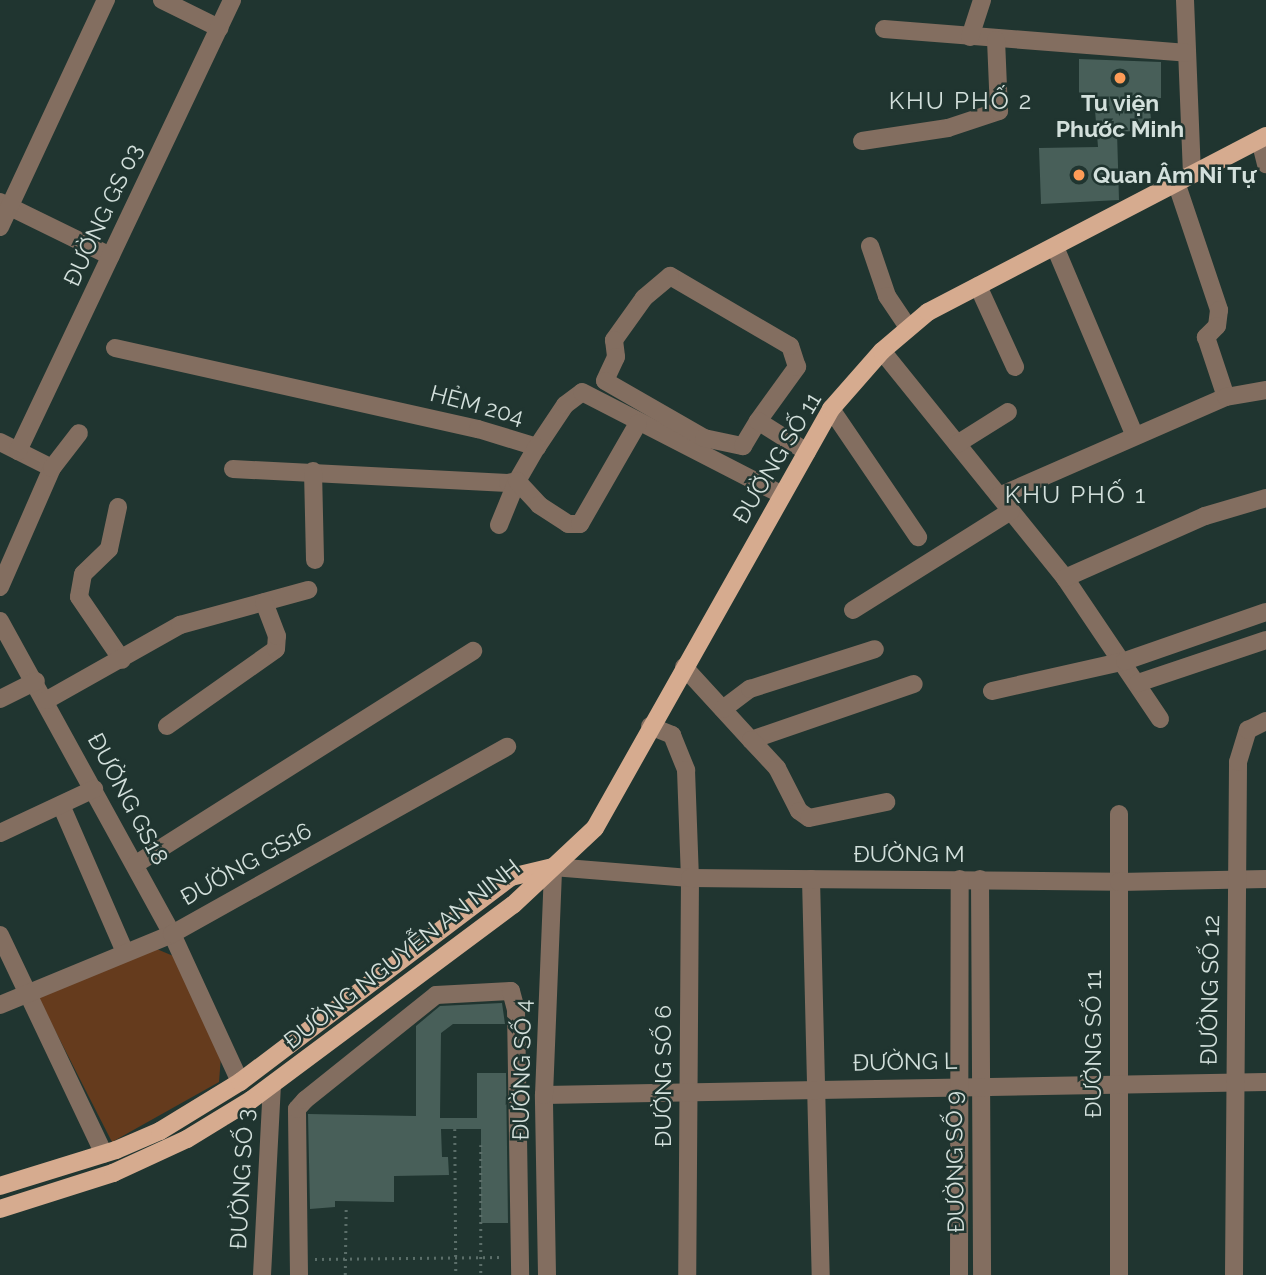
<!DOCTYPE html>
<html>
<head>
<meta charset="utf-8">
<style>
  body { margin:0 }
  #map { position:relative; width:1266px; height:1275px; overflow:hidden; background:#203530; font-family:Raleway,sans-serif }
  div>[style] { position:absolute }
  .green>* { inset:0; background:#653b1d }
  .building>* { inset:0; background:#485f59 }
  .path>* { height:2.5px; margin-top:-1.25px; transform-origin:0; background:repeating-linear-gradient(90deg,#5b6e69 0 2px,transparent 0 7px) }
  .minor>* { height:18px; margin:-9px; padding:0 9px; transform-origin:9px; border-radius:9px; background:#836e60 }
  .major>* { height:18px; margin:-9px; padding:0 9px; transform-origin:9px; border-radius:9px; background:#d6ab8f }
  .dots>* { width:19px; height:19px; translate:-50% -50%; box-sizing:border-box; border:4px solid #203530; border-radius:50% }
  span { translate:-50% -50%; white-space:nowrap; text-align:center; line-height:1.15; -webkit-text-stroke:5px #203530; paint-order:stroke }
  .poi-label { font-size:23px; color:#d3e0dc; font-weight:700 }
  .left { translate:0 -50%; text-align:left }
  .street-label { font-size:23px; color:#d3e0dc }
  .neighbourhood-label { font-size:24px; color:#d3e0dc; letter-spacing:2px }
</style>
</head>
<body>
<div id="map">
  <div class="green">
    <div style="clip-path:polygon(152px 947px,178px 958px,221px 1056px,219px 1082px,112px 1142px,38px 997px)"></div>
  </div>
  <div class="building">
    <div style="clip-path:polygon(1079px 59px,1161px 62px,1161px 98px,1149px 98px,1152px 130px,1117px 132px,1119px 200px,1041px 204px,1039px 148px,1098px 147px,1094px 98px,1079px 98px)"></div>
    <div style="clip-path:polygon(502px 1003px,505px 1024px,453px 1024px,441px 1033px,440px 1118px,477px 1118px,477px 1073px,506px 1073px,508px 1223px,481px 1223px,481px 1129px,441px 1129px,442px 1157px,448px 1157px,449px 1175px,394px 1176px,394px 1202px,335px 1201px,335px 1207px,310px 1209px,308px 1114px,416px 1116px,416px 1026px,440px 1006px)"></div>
  </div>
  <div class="path">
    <div style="left:455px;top:1129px;width:146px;rotate:89.6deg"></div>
    <div style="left:481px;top:1145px;width:130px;rotate:90deg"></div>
    <div style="left:315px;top:1259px;width:189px;rotate:-0.6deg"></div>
    <div style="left:345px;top:1275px;width:69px;rotate:-89.2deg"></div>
  </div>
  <div class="minor">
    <div style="left:162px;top:0;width:64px;rotate:26.2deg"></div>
    <div style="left:1185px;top:0;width:173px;rotate:87.7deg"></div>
    <div style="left:884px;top:29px;width:304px;rotate:4.5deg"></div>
    <div style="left:970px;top:37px;width:39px;rotate:-72deg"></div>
    <div style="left:1260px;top:140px;width:25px;rotate:76deg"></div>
    <div style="left:862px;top:141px;width:87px;rotate:-8.6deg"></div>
    <div style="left:948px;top:128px;width:54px;rotate:-18.4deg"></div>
    <div style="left:999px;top:111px;width:71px;rotate:-92.4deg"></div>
    <div style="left:1176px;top:182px;width:135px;rotate:71.4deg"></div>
    <div style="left:1219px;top:310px;width:16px;rotate:97deg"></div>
    <div style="left:1217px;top:326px;width:16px;rotate:135deg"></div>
    <div style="left:1206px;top:337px;width:63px;rotate:71.6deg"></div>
    <div style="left:0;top:202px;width:123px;rotate:26.1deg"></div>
    <div style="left:0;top:227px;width:251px;rotate:-65deg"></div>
    <div style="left:870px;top:246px;width:53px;rotate:71.2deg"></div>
    <div style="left:887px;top:296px;width:37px;rotate:56deg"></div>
    <div style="left:1055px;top:247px;width:205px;rotate:67.1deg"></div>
    <div style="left:978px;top:286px;width:89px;rotate:65.4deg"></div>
    <div style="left:115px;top:348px;width:372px;rotate:12.6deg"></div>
    <div style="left:478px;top:429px;width:62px;rotate:17deg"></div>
    <div style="left:537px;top:447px;width:50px;rotate:-56.3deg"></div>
    <div style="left:565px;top:405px;width:21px;rotate:-37deg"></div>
    <div style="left:582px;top:392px;width:225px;rotate:27.2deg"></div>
    <div style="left:882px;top:351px;width:292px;rotate:51.1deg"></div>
    <div style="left:1065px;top:578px;width:170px;rotate:56deg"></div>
    <div style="left:831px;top:409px;width:155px;rotate:55.8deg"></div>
    <div style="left:758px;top:421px;width:67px;rotate:-54.2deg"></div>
    <div style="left:797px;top:367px;width:22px;rotate:-108deg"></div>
    <div style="left:790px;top:346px;width:139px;rotate:-149.7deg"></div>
    <div style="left:670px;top:276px;width:34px;rotate:140deg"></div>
    <div style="left:644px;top:298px;width:52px;rotate:125.5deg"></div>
    <div style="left:614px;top:340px;width:17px;rotate:83deg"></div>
    <div style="left:616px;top:357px;width:26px;rotate:115deg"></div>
    <div style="left:605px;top:381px;width:114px;rotate:29.9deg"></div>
    <div style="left:704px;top:438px;width:40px;rotate:12deg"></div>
    <div style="left:743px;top:446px;width:29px;rotate:-59deg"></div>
    <div style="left:758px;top:421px;width:58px;rotate:32.3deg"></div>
    <div style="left:0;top:442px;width:58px;rotate:26.6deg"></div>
    <div style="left:957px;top:444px;width:60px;rotate:-32.1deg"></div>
    <div style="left:18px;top:451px;width:499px;rotate:-64.6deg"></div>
    <div style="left:233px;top:469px;width:275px;rotate:2.9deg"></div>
    <div style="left:508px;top:483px;width:9px;rotate:-13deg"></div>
    <div style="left:517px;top:481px;width:39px;rotate:-60deg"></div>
    <div style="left:313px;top:471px;width:89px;rotate:88.7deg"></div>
    <div style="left:999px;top:496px;width:248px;rotate:-23.6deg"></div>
    <div style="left:1226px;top:397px;width:41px;rotate:-9.9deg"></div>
    <div style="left:118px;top:507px;width:43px;rotate:102.1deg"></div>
    <div style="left:109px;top:549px;width:36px;rotate:136deg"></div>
    <div style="left:83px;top:574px;width:23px;rotate:100deg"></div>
    <div style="left:79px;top:597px;width:76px;rotate:55.7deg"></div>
    <div style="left:499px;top:525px;width:48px;rotate:-67.8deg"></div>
    <div style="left:517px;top:481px;width:33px;rotate:47deg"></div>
    <div style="left:539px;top:505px;width:35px;rotate:33deg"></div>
    <div style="left:568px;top:524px;width:12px"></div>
    <div style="left:580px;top:524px;width:116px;rotate:-60.1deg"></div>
    <div style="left:1065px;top:578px;width:153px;rotate:-23.9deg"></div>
    <div style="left:1205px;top:516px;width:64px;rotate:-16.4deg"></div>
    <div style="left:0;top:587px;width:130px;rotate:-66.4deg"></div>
    <div style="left:52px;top:468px;width:44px;rotate:-52.4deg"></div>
    <div style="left:853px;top:610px;width:186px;rotate:-32.1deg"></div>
    <div style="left:0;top:621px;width:357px;rotate:61.2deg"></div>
    <div style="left:172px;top:934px;width:163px;rotate:65.3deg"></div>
    <div style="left:684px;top:667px;width:99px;rotate:47.5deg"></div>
    <div style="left:751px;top:740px;width:172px;rotate:-19deg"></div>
    <div style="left:1138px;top:683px;width:135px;rotate:-18.6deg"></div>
    <div style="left:992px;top:691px;width:136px;rotate:-12.7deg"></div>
    <div style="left:1125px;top:661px;width:149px;rotate:-19.2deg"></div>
    <div style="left:0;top:699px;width:40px;rotate:-26.6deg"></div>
    <div style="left:47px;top:700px;width:153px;rotate:-29.4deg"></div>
    <div style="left:180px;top:625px;width:133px;rotate:-15.3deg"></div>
    <div style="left:723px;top:709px;width:34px;rotate:-37deg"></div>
    <div style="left:750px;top:689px;width:131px;rotate:-17.7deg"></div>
    <div style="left:167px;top:726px;width:133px;rotate:-35.2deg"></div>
    <div style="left:276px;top:649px;width:13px;rotate:-86deg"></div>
    <div style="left:277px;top:636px;width:36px;rotate:-111deg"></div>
    <div style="left:650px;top:726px;width:24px;rotate:22deg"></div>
    <div style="left:672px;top:735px;width:38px;rotate:68deg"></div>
    <div style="left:686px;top:770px;width:108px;rotate:87.9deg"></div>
    <div style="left:690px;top:878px;width:397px;rotate:90.4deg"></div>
    <div style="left:751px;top:740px;width:38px;rotate:47deg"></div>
    <div style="left:777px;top:768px;width:48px;rotate:62.9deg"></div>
    <div style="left:799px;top:811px;width:12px;rotate:35deg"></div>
    <div style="left:809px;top:818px;width:79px;rotate:-11.7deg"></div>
    <div style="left:61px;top:805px;width:160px;rotate:66.5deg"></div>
    <div style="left:1119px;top:814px;width:461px;rotate:90deg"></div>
    <div style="left:0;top:833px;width:104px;rotate:-25.1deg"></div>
    <div style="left:136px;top:864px;width:399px;rotate:-32.3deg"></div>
    <div style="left:811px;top:879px;width:396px;rotate:88.6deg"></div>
    <div style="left:980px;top:879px;width:396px;rotate:89.7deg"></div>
    <div style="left:0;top:935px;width:242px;rotate:64.6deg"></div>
    <div style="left:0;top:1005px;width:186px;rotate:-22.4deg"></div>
    <div style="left:172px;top:934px;width:384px;rotate:-29.2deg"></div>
    <div style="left:544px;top:1095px;width:722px;rotate:-1.03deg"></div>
    <div style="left:262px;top:1275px;width:190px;rotate:-87deg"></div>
    <div style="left:299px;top:1275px;width:166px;rotate:-90.7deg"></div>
    <div style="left:297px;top:1109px;width:12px;rotate:-48deg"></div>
    <div style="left:305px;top:1100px;width:168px;rotate:-38.7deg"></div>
    <div style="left:436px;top:995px;width:75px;rotate:-3.1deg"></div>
    <div style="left:511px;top:991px;width:20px;rotate:75deg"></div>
    <div style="left:516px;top:1010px;width:265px;rotate:89.1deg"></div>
    <div style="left:547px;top:1275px;width:180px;rotate:-91deg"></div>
    <div style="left:544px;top:1095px;width:228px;rotate:-87.7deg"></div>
    <div style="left:553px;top:867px;width:137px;rotate:4.6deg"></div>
    <div style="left:690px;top:878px;width:429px;rotate:0.5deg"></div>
    <div style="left:1119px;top:882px;width:147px;rotate:-1.2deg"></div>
    <div style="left:959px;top:1275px;width:396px;rotate:-89.9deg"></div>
    <div style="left:1234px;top:1275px;width:513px;rotate:-89.55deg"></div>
    <div style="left:1238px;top:762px;width:34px;rotate:-73deg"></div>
    <div style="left:1248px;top:730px;width:20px;rotate:-27deg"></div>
  </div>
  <div class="major">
    <div style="left:0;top:1186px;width:121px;rotate:-17.2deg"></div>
    <div style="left:116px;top:1150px;width:48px;rotate:-23.4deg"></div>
    <div style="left:160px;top:1131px;width:94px;rotate:-31.5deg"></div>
    <div style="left:240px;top:1082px;width:340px;rotate:-37.1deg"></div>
    <div style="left:511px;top:877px;width:43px;rotate:-13.4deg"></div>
    <div style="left:0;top:1209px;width:119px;rotate:-17.7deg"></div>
    <div style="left:113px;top:1173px;width:81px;rotate:-24.7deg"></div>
    <div style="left:187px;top:1139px;width:75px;rotate:-31.4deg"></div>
    <div style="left:251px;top:1100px;width:327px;rotate:-36.7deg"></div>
    <div style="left:513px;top:905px;width:112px;rotate:-43.2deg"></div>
    <div style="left:595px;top:828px;width:481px;rotate:-60.6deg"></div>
    <div style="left:831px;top:409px;width:77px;rotate:-48.7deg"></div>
    <div style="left:882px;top:351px;width:60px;rotate:-40.3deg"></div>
    <div style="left:928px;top:312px;width:381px;rotate:-27.5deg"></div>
  </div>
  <div class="dots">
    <div style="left:1120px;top:78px;background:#fd9c57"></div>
    <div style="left:1079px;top:175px;background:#fd9c57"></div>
  </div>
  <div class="poi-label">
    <span style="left:1120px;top:116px">Tu viện<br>Phước Minh</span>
    <span class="left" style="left:1093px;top:175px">Quan Âm Ni Tự</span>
  </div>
  <div class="street-label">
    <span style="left:103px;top:215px;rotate:-65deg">ĐƯỜNG GS 03</span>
    <span style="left:477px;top:405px;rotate:15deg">HẺM 204</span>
    <span style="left:777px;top:458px;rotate:-59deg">ĐƯỜNG SỐ 11</span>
    <span style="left:128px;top:799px;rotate:62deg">ĐƯỜNG GS18</span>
    <span style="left:909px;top:854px">ĐƯỜNG M</span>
    <span style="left:246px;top:864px;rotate:-29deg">ĐƯỜNG GS16</span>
    <span style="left:402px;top:954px;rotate:-38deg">ĐƯỜNG NGUYỄN AN NINH</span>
    <span style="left:1210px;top:990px;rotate:-89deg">ĐƯỜNG SỐ 12</span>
    <span style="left:1093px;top:1044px;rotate:-90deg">ĐƯỜNG SỐ 11</span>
    <span style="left:905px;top:1062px;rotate:-1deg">ĐƯỜNG L</span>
    <span style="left:522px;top:1070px;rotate:-89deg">ĐƯỜNG SỐ 4</span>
    <span style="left:663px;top:1076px;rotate:-90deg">ĐƯỜNG SỐ 6</span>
    <span style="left:955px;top:1162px;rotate:-91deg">ĐƯỜNG SỐ 9</span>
    <span style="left:242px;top:1179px;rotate:-87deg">ĐƯỜNG SỐ 3</span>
  </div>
  <div class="neighbourhood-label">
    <span style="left:961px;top:101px">KHU PHỐ 2</span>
    <span style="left:1076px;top:495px">KHU PHỐ 1</span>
  </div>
</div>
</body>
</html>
